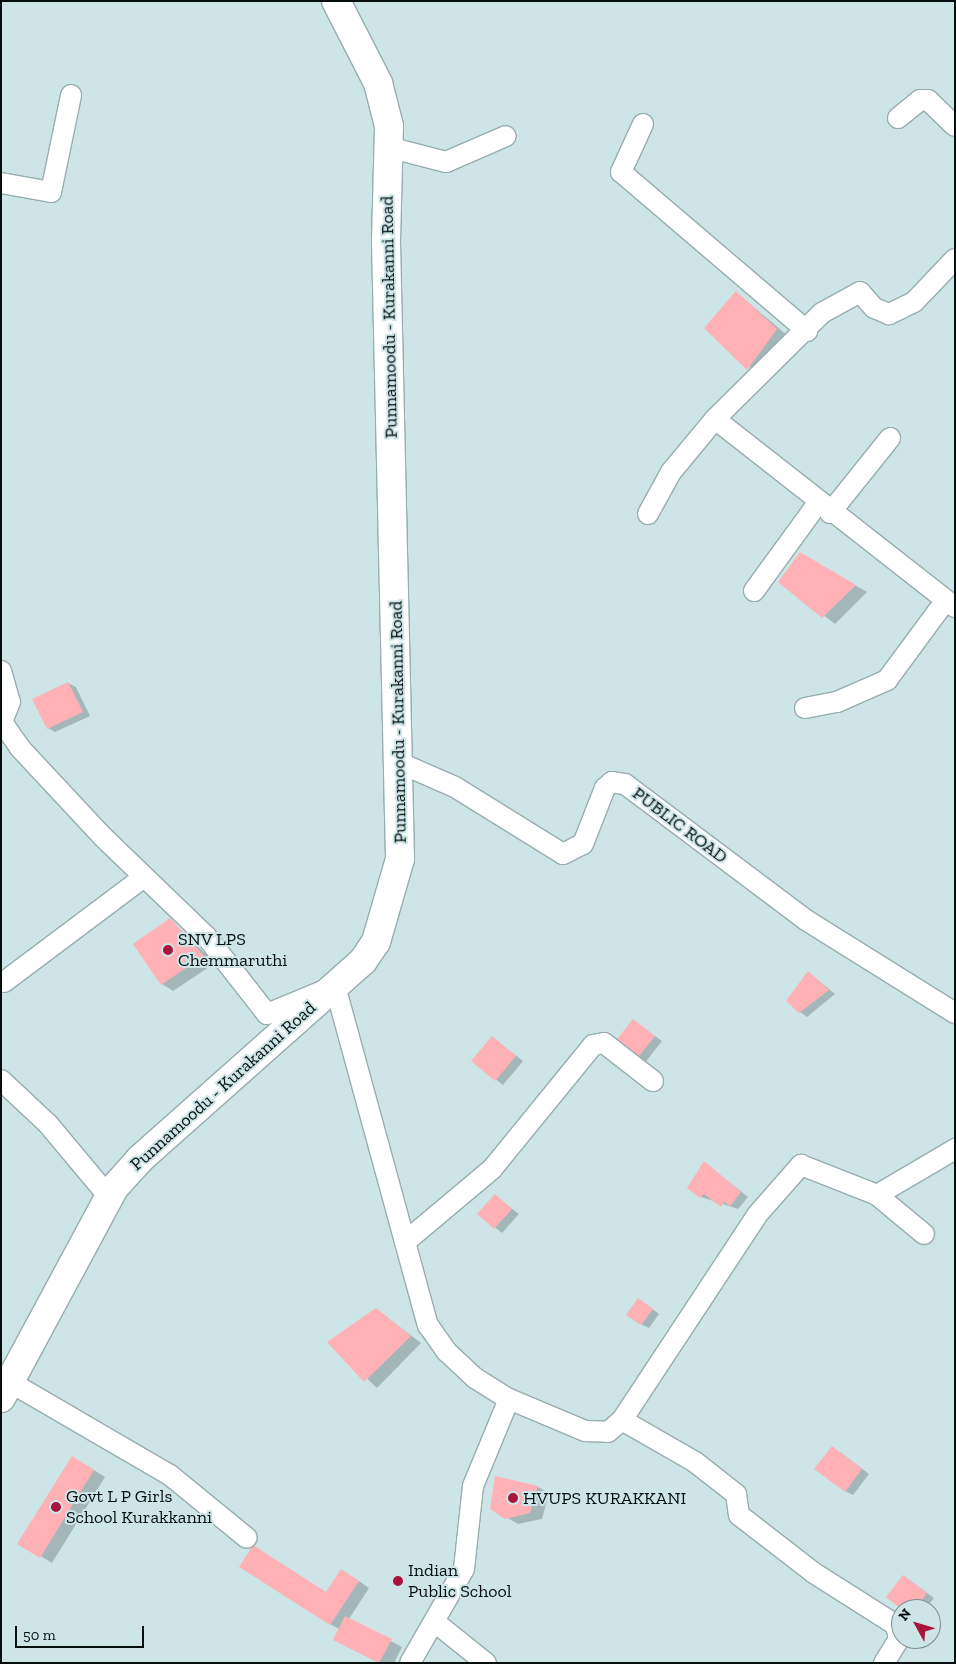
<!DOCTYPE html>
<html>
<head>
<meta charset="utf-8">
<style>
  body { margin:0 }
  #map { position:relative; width:956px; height:1664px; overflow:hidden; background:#cde5e7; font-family:"Zilla Slab",serif }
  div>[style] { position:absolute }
  .shadow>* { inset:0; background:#0003 }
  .building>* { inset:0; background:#ffb1b6 }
  .roads { filter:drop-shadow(1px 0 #97adb0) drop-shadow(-1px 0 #97adb0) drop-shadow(0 1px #97adb0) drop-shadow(0 -1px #97adb0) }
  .minor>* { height:20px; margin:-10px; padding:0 10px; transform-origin:10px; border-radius:10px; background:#fff }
  .secondary>* { height:28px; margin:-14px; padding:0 14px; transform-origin:14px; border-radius:14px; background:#fff }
  .dots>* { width:14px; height:14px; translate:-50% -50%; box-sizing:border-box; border:2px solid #cde5e7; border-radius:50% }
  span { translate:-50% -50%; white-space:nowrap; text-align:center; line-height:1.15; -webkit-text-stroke:4px #cde5e7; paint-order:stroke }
  .street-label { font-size:18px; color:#060e0e }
  .poi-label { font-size:18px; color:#060e0e }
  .left { translate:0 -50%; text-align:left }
  .frame { position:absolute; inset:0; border:2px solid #060e0e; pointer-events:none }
  .north { position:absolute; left:891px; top:1599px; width:50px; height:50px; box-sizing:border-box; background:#cde5e7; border:1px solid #7d8f90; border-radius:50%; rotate:309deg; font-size:14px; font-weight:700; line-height:20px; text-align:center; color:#060e0e }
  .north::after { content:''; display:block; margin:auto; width:18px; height:22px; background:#aa133b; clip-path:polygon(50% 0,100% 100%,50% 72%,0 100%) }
  .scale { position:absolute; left:15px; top:1626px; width:129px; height:22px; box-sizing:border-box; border:2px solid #060e0e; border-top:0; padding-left:6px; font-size:15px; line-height:18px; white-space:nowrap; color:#060e0e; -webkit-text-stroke:4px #cde5e7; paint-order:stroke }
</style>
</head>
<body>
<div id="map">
  <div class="shadow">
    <div style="clip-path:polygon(736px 292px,788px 336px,759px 375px,706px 328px)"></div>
    <div style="clip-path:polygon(801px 554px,867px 592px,835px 624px,780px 582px)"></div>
    <div style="clip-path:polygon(68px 683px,76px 687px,90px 716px,55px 732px,48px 728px)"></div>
    <div style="clip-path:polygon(170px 920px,215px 963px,173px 991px,162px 984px)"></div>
    <div style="clip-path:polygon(808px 972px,835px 994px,807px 1017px,800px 1012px)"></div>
    <div style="clip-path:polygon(633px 1020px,662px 1041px,644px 1064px,615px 1043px)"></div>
    <div style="clip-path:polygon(493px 1038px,523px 1061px,503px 1085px,473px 1061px)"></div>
    <div style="clip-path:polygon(705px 1163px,748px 1197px,738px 1209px,701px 1197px)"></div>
    <div style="clip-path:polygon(495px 1196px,519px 1214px,502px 1233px,479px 1214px)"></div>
    <div style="clip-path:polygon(646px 1304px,659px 1314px,649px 1328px,641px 1324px)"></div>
    <div style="clip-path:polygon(376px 1309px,421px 1343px,377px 1388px,329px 1342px)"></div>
    <div style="clip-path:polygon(840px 1452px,869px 1474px,853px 1495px,845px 1491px)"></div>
    <div style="clip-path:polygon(84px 1464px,105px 1477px,52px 1563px,19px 1543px)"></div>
    <div style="clip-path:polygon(538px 1487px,549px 1493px,542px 1519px,518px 1524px,492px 1509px)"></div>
    <div style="clip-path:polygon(904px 1576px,934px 1598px,925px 1609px,903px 1609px)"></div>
    <div style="clip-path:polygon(353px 1577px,369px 1588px,349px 1619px,402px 1647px,394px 1663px,380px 1663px,346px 1646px,339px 1629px,330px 1624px)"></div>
  </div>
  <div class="building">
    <div style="clip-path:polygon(736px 291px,777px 329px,747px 370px,704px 328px)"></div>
    <div style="clip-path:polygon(800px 552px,856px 585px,822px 618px,778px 582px)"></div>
    <div style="clip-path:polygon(68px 682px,83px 712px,47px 729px,32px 699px)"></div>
    <div style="clip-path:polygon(170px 918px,204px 956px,161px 985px,133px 944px)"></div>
    <div style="clip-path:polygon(808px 971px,829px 990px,799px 1013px,786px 1001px)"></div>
    <div style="clip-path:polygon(633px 1019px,655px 1036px,636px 1060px,614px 1043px)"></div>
    <div style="clip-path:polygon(492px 1036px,516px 1056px,495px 1081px,471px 1061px)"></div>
    <div style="clip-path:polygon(704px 1161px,741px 1192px,730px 1206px,724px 1202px,721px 1207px,704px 1194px,700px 1198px,687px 1188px)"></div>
    <div style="clip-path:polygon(495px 1194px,512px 1209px,494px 1229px,477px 1214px)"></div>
    <div style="clip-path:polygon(638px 1298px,653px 1309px,641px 1325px,626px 1315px)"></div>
    <div style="clip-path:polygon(376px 1308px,411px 1336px,364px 1382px,327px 1342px)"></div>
    <div style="clip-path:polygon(832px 1446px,862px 1469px,845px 1492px,814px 1469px)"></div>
    <div style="clip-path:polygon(72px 1456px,94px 1470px,40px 1558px,17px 1544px)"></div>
    <div style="clip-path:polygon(495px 1476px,538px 1486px,530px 1513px,505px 1519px,490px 1509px)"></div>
    <div style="clip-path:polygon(253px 1545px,326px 1592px,341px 1569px,359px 1581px,330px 1625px,239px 1567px)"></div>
    <div style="clip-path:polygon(903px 1575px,927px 1593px,915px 1609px,901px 1609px,886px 1597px)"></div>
    <div style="clip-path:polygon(345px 1616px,392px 1639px,379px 1663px,333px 1640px)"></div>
  </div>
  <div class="roads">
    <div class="minor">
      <div style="left:898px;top:118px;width:28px;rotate:-39deg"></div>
      <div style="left:920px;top:100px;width:8px"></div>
      <div style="left:928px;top:100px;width:37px;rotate:44deg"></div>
      <div style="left:643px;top:124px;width:53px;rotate:114.6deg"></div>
      <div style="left:621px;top:172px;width:245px;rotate:40.5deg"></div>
      <div style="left:388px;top:147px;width:60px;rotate:14.5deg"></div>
      <div style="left:446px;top:162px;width:65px;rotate:-23.4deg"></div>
      <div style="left:1px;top:183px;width:51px;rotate:10.2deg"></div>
      <div style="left:51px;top:192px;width:99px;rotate:-78.3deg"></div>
      <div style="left:955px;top:259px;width:59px;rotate:133.6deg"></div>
      <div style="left:914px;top:302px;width:28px;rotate:154deg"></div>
      <div style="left:889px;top:314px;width:16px;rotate:-158deg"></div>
      <div style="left:874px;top:308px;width:21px;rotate:-131deg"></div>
      <div style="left:860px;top:292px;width:43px;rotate:151.1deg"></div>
      <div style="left:822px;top:313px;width:151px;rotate:135.3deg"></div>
      <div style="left:715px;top:419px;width:305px;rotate:38.1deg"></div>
      <div style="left:830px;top:513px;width:96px;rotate:-51.3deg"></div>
      <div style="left:648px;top:514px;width:48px;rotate:-61.3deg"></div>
      <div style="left:671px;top:472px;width:69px;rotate:-50.3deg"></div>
      <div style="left:754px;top:591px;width:109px;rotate:-54deg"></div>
      <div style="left:1px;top:671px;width:32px;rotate:74deg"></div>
      <div style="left:10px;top:702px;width:22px;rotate:112deg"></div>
      <div style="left:2px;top:722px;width:32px;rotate:55deg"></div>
      <div style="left:20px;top:748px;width:122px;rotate:47deg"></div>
      <div style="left:103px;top:837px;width:143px;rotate:43.9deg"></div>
      <div style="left:206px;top:936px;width:99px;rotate:52deg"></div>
      <div style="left:267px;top:1014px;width:74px;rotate:-22.4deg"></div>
      <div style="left:335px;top:986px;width:352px;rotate:74.7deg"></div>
      <div style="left:428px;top:1325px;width:32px;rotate:55deg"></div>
      <div style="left:446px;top:1351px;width:40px;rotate:43deg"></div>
      <div style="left:475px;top:1378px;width:40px;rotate:32deg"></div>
      <div style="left:509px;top:1399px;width:94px;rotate:112.5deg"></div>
      <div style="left:473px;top:1486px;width:83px;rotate:96.2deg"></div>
      <div style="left:464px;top:1569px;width:108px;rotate:119.9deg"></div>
      <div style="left:805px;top:708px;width:33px;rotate:-11deg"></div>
      <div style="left:837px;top:702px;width:55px;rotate:-23.7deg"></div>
      <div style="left:887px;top:680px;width:99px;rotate:-53.6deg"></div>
      <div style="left:400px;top:763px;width:60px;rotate:23.6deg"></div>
      <div style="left:455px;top:787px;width:127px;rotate:31.8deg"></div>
      <div style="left:563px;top:854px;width:22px;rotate:-27deg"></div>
      <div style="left:583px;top:844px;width:60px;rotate:-68.6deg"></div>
      <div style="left:605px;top:788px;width:9px;rotate:-41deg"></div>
      <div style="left:612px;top:782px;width:13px;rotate:9deg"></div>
      <div style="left:625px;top:784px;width:226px;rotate:36.9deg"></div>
      <div style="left:806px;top:920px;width:176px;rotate:32deg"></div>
      <div style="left:4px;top:982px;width:175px;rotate:-36.9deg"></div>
      <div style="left:1px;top:1080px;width:64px;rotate:43.1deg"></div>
      <div style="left:48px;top:1124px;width:95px;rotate:50.1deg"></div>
      <div style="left:877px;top:1195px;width:61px;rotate:39.7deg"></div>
      <div style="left:405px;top:1242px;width:114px;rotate:-40deg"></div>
      <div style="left:492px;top:1169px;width:160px;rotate:-50.8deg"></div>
      <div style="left:593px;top:1045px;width:11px;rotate:-10deg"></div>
      <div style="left:604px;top:1043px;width:62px;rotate:37.8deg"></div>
      <div style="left:10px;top:1382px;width:185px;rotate:30.2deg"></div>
      <div style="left:170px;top:1475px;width:99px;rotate:39.3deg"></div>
      <div style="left:509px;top:1399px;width:82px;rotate:22.8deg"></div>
      <div style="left:585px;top:1431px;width:23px;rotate:2deg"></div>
      <div style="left:608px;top:1432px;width:18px;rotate:-41deg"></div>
      <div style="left:622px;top:1420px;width:245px;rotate:-56.6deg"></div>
      <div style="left:757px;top:1215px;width:67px;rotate:-48.7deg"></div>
      <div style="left:801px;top:1165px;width:82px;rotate:21.5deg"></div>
      <div style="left:877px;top:1195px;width:91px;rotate:-30.5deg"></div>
      <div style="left:622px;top:1420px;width:84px;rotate:29.9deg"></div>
      <div style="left:695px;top:1462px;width:52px;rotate:38deg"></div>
      <div style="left:736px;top:1494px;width:21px;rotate:82deg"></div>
      <div style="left:739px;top:1515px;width:95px;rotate:37.7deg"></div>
      <div style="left:814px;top:1573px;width:97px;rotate:32.4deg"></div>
      <div style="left:896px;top:1625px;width:14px;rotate:78deg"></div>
      <div style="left:899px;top:1639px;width:28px;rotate:122deg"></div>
      <div style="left:436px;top:1623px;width:64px;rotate:38.7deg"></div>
    </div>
    <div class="secondary">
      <div style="left:1px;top:1398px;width:238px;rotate:-61.7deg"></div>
      <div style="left:114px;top:1188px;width:39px;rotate:-48deg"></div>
      <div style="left:140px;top:1159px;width:298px;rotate:-41.6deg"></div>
      <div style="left:363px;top:961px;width:23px;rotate:-56deg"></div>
      <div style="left:376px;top:942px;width:86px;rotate:-73.9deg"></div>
      <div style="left:400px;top:859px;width:618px;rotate:-91.3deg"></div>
      <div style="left:386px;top:241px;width:115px;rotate:-88.5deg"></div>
      <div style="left:389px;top:126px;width:44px;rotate:-104.3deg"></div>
      <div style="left:378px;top:83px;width:92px;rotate:-117.1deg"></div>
    </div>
  </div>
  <div class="dots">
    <div style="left:168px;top:950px;background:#aa133b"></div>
    <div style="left:513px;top:1498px;background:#aa133b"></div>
    <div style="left:56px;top:1507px;background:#aa133b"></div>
    <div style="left:398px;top:1581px;background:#aa133b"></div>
  </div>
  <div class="street-label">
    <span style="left:389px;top:317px;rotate:-91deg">Punnamoodu - Kurakanni Road</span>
    <span style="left:398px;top:722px;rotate:-91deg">Punnamoodu - Kurakanni Road</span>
    <span style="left:680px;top:825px;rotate:37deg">PUBLIC ROAD</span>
    <span style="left:223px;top:1086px;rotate:-42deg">Punnamoodu - Kurakanni Road</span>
  </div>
  <div class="poi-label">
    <span class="left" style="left:178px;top:950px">SNV LPS<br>Chemmaruthi</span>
    <span class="left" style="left:66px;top:1507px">Govt L P Girls<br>School Kurakkanni</span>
    <span class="left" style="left:523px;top:1498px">HVUPS KURAKKANI</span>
    <span class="left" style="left:408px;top:1581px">Indian<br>Public School</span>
  </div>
  <div class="frame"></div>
  <div class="north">N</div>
  <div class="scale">50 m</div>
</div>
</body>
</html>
